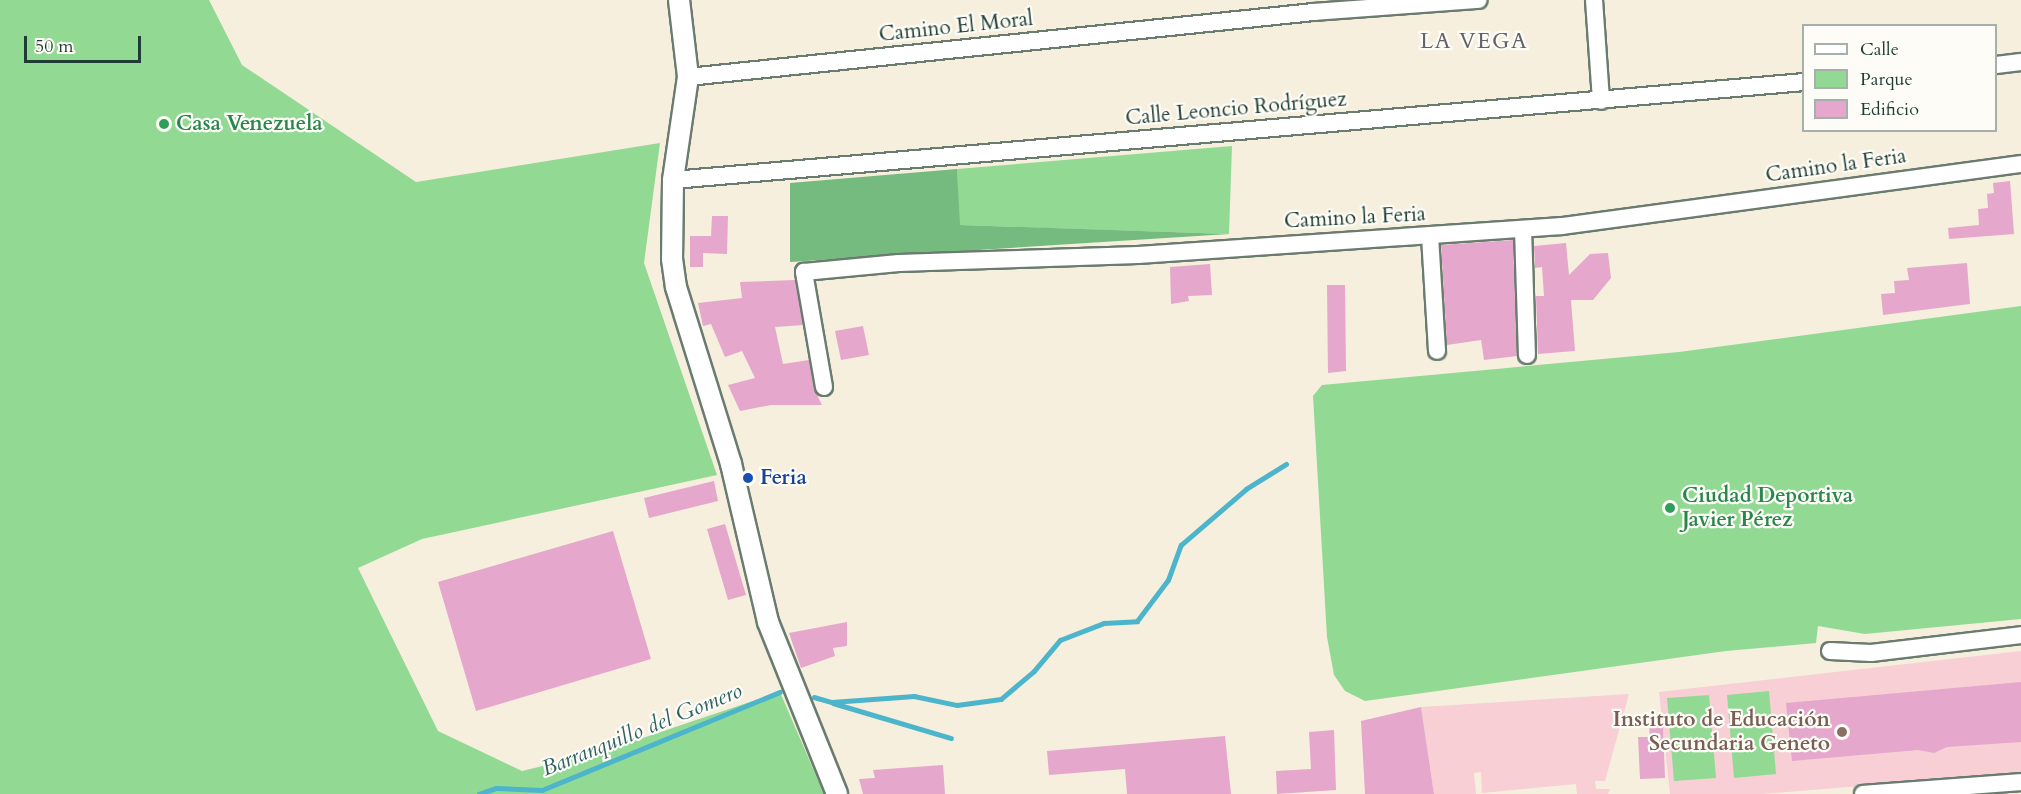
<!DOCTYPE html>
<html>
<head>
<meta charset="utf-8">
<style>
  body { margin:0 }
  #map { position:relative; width:2021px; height:794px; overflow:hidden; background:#f6efdd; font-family:Cardo,serif }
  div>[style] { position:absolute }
  .built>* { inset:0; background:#f7cfd5 }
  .green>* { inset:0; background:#92da94 }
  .forest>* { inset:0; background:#75ba7e }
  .stream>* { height:4.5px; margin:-2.25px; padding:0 2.25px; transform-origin:2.25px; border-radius:2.25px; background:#4db5cb }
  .building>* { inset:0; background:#e5a7cc }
  .roads { filter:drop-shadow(2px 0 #6a7b6f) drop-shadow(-2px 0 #6a7b6f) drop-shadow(0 2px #6a7b6f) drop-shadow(0 -2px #6a7b6f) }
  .minor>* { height:16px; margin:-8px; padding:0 8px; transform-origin:8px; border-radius:8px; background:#fff }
  .major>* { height:20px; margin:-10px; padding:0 10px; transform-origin:10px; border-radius:10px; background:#fff }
  .dots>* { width:16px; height:16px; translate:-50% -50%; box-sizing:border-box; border:3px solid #fdfcf7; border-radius:50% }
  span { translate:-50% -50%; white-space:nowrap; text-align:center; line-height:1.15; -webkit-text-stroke:4.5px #fdfcf7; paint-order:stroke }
  .street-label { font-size:21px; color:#1f3d34 }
  .leisure-label { font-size:21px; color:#27864d; font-weight:700 }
  .left { translate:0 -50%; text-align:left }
  .transit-label { font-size:21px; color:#164399; font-weight:700 }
  .education-label { font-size:21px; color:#785e54; font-weight:700 }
  .right { translate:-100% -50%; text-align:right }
  .neighbourhood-label { font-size:22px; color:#646269; letter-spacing:1.5px }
  .water-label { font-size:22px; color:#2d6161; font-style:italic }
  .legend { position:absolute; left:1802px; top:24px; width:195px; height:108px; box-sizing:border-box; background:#fdfcf7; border:2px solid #a4b0a9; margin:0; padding:8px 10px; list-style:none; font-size:18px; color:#1f3d34 }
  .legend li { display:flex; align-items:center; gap:12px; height:30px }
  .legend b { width:30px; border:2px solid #a4b0a9 }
  .scale { position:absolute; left:24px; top:36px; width:117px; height:27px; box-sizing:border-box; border:3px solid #1f3d34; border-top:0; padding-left:8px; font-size:18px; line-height:21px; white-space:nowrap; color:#1f3d34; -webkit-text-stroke:4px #fdfcf7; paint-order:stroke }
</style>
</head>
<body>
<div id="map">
  <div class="built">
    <div style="clip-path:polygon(2021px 651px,2021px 773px,1761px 794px,1670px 794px,1659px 692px)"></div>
    <div style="clip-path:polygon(1629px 694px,1605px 781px,1595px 781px,1596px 789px,1610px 789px,1608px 794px,1577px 794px,1576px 784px,1482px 793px,1481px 772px,1474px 773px,1476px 794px,1434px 794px,1421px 707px)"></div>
  </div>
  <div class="green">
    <div style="clip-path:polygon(0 0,209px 0,242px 65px,416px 182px,660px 143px,644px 263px,717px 475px,422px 539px,358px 568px,438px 731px,522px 771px,604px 751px,780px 692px,824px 794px,0 794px)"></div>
    <div style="clip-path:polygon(1232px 146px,1229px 234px,959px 225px,957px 169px)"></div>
    <div style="clip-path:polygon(2021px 306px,2021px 619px,1865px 634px,1818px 626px,1816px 643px,1726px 651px,1365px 701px,1345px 691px,1334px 675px,1327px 637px,1313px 396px,1322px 385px,1679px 352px)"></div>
    <div style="clip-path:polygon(1769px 691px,1776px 774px,1734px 778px,1727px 695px)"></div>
    <div style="clip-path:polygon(1709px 695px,1716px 778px,1674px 781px,1667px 698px)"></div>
  </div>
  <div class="forest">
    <div style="clip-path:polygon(957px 169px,960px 225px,1229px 234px,790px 262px,790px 183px)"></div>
  </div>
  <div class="stream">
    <div style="left:814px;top:697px;width:19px;rotate:16deg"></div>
    <div style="left:832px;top:702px;width:82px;rotate:-4.2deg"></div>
    <div style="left:914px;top:696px;width:44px;rotate:11.8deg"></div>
    <div style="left:957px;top:705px;width:44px;rotate:-7.8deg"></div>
    <div style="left:1001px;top:699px;width:43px;rotate:-40.3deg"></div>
    <div style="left:1034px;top:671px;width:40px;rotate:-50deg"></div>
    <div style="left:1060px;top:640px;width:47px;rotate:-21.1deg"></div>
    <div style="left:1104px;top:623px;width:33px;rotate:-3deg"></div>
    <div style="left:1137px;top:621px;width:51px;rotate:-52.9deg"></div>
    <div style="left:1168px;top:580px;width:37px;rotate:-70deg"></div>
    <div style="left:1181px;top:545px;width:86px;rotate:-40.7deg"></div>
    <div style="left:1246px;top:489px;width:47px;rotate:-32deg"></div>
    <div style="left:833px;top:703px;width:123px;rotate:16.5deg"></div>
    <div style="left:479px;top:794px;width:18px;rotate:-19deg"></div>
    <div style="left:496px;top:788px;width:46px;rotate:2.5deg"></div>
    <div style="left:542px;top:790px;width:257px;rotate:-22.4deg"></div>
  </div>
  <div class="building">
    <div style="clip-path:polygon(2010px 181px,2014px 234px,1949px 239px,1948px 228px,1979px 225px,1978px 209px,1988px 208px,1987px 194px,1994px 193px,1993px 183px)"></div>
    <div style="clip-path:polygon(712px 216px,728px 216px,727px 254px,703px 253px,703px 267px,690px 267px,690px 236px,711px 236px)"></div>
    <div style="clip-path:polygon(1513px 240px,1517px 356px,1484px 360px,1481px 340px,1447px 345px,1441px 245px)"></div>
    <div style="clip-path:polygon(1566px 243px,1569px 275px,1590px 254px,1608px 253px,1611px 278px,1593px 300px,1571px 300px,1575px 351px,1538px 354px,1536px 296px,1544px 296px,1542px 267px,1535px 268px,1534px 246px)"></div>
    <div style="clip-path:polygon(1967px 263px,1970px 304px,1883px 315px,1881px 294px,1895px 293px,1894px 281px,1909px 280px,1907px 268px)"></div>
    <div style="clip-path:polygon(1210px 264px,1212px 295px,1188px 296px,1189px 301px,1171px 304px,1170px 267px)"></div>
    <div style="clip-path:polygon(795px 280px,803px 325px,775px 327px,783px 364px,809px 360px,814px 389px,822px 405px,771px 405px,740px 411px,728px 385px,755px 378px,742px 351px,725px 357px,711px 324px,703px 326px,698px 303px,742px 298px,740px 282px)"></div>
    <div style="clip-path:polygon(1327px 285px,1345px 285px,1346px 371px,1328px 373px)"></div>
    <div style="clip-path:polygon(863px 326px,869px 355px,841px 360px,835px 331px)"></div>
    <div style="clip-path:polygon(714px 481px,718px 501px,649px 518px,644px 498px)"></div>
    <div style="clip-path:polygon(725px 524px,746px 595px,728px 600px,707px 529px)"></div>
    <div style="clip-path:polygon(613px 531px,651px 659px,476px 711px,438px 582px)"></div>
    <div style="clip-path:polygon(847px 622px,847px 646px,833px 648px,835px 656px,801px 668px,789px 633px)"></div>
    <div style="clip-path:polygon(2021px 682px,2021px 742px,1947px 747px,1934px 753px,1918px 750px,1792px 761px,1786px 703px)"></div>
    <div style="clip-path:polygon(1421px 707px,1434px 794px,1365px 794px,1361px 721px)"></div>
    <div style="clip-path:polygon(1663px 724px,1665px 778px,1640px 779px,1638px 737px,1650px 737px,1649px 725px)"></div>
    <div style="clip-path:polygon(1334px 730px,1336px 790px,1277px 794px,1276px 771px,1311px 769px,1309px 732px)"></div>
    <div style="clip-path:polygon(1225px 736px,1231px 794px,1127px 794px,1125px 769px,1049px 775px,1047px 751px)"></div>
    <div style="clip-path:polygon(943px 765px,945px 794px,863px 794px,859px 779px,875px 778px,873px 770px)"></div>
  </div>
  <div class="roads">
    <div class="minor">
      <div style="left:1594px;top:0;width:101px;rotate:86deg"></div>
      <div style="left:1996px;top:65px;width:25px;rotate:-7deg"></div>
      <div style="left:688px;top:77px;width:629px;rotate:-5.93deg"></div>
      <div style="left:1314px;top:12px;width:165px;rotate:-4.2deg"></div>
      <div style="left:673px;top:180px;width:1135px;rotate:-4.95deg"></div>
      <div style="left:1523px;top:229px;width:126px;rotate:88.2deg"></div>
      <div style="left:1430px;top:236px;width:115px;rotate:86.5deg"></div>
      <div style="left:824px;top:387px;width:117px;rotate:-99.9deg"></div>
      <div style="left:804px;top:272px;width:95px;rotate:-5.4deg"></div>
      <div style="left:899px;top:263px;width:239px;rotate:-1.9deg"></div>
      <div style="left:1138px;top:255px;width:425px;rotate:-3.9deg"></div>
      <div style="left:1562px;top:226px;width:463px;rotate:-7.7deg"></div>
      <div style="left:1830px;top:651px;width:41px;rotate:2.8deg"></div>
      <div style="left:1871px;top:653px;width:151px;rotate:-6.8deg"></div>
      <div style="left:1863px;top:794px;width:158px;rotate:-4.3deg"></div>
    </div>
    <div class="major">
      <div style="left:679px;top:0;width:78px;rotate:83.3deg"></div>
      <div style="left:688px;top:77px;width:104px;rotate:98.3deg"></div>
      <div style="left:673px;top:180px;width:79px;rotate:90.7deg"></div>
      <div style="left:672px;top:259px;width:28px;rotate:82deg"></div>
      <div style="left:676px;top:287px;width:185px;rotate:72.7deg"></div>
      <div style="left:731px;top:464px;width:162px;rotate:76.8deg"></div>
      <div style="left:768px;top:622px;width:185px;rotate:68.1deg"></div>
    </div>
  </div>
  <div class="dots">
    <div style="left:164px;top:124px;background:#2e9e5b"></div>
    <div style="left:748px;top:478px;background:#1a4fb4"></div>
    <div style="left:1670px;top:508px;background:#2e9e5b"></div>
    <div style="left:1842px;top:732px;background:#8d6e63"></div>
  </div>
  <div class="street-label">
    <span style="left:956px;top:27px;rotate:-6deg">Camino El Moral</span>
    <span style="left:1236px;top:109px;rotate:-5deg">Calle Leoncio Rodríguez</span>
    <span style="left:1836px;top:166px;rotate:-8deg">Camino la Feria</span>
    <span style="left:1355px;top:218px;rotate:-3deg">Camino la Feria</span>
  </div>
  <div class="leisure-label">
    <span class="left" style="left:176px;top:124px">Casa Venezuela</span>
    <span class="left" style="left:1682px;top:508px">Ciudad Deportiva<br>Javier Pérez</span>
  </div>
  <div class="transit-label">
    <span class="left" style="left:760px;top:478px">Feria</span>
  </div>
  <div class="education-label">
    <span class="right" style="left:1830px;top:732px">Instituto de Educación<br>Secundaria Geneto</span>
  </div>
  <div class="neighbourhood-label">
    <span style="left:1474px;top:42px">LA VEGA</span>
  </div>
  <div class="water-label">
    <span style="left:642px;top:730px;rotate:-22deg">Barranquillo del Gomero</span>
  </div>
  <ul class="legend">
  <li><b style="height:8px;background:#fff"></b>Calle</li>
  <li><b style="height:16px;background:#92da94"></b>Parque</li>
  <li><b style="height:16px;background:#e5a7cc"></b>Edificio</li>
  </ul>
  <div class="scale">50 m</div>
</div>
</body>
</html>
